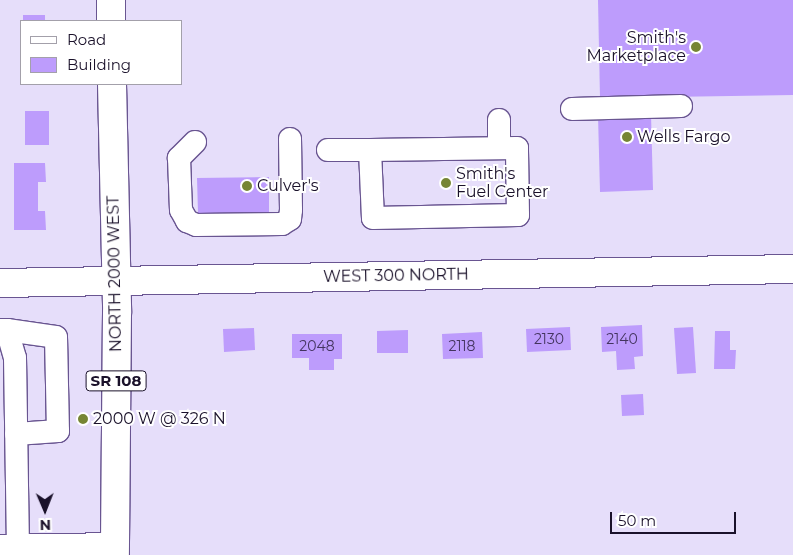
<!DOCTYPE html>
<html>
<head>
<meta charset="utf-8">
<style>
  body { margin:0 }
  #map { position:relative; width:793px; height:555px; overflow:hidden; background:#e6defa; font-family:Montserrat,sans-serif }
  div>[style] { position:absolute }
  .building>* { inset:0; background:#bd9cfc }
  .roads { filter:drop-shadow(1px 0 #695591) drop-shadow(-1px 0 #695591) drop-shadow(0 1px #695591) drop-shadow(0 -1px #695591) }
  .minor>* { height:22px; margin:-11px; padding:0 11px; transform-origin:11px; border-radius:11px; background:#fff }
  .major>* { height:28px; margin:-14px; padding:0 14px; transform-origin:14px; border-radius:14px; background:#fff }
  .dots>* { width:14px; height:14px; translate:-50% -50%; box-sizing:border-box; border:2px solid #fff; border-radius:50% }
  span { translate:-50% -50%; white-space:nowrap; text-align:center; line-height:1.15; -webkit-text-stroke:4px #fff; paint-order:stroke }
  .number-label { font-size:14px; color:#43345e }
  .number-label span { -webkit-text-stroke-width:0 }
  .shield-label span { padding:1px 4px; background:#fff; border:1px solid; border-radius:4px; -webkit-text-stroke-width:0 }
  .shield-label { font-size:15px; color:#1a112a; font-weight:700 }
  .poi-label { font-size:16px; color:#1a112a }
  .right { translate:-100% -50%; text-align:right }
  .left { translate:0 -50%; text-align:left }
  .street-label { font-size:16px; color:#1a112a }
  .legend { position:absolute; left:20px; top:20px; width:162px; height:65px; box-sizing:border-box; background:#fff; border:1px solid #a3a0aa; margin:0; padding:6px 9px; list-style:none; font-size:15px; color:#1a112a }
  .legend li { display:flex; align-items:center; gap:10px; height:25px }
  .legend b { width:25px; border:1px solid #a3a0aa }
  .north { position:absolute; left:20px; top:485px; width:50px; height:50px; -webkit-text-stroke:4px #fff; paint-order:stroke; rotate:179deg; font-size:14px; font-weight:700; line-height:20px; text-align:center; color:#1a112a }
  .north::after { content:''; display:block; margin:auto; width:18px; height:22px; background:#1a112a; clip-path:polygon(50% 0,100% 100%,50% 72%,0 100%) }
  .scale { position:absolute; left:610px; top:512px; width:126px; height:22px; box-sizing:border-box; border:2px solid #1a112a; border-top:0; padding-left:6px; font-size:15px; line-height:18px; white-space:nowrap; color:#1a112a; -webkit-text-stroke:4px #fff; paint-order:stroke }
</style>
</head>
<body>
<div id="map">
  <div class="building">
    <div style="clip-path:polygon(598px 0,793px 0,793px 95px,600px 98px)"></div>
    <div style="clip-path:polygon(23px 15px,45px 15px,45px 21px,23px 21px)"></div>
    <div style="clip-path:polygon(25px 111px,49px 111px,49px 145px,25px 145px)"></div>
    <div style="clip-path:polygon(651px 114px,653px 190px,600px 192px,598px 115px)"></div>
    <div style="clip-path:polygon(14px 163px,45px 163px,46px 182px,38px 182px,38px 211px,45px 211px,46px 230px,14px 230px)"></div>
    <div style="clip-path:polygon(269px 177px,269px 215px,232px 221px,232px 213px,198px 213px,197px 178px)"></div>
    <div style="clip-path:polygon(642px 325px,643px 356px,634px 357px,635px 369px,617px 370px,616px 351px,602px 352px,601px 327px)"></div>
    <div style="clip-path:polygon(570px 327px,571px 350px,527px 352px,526px 329px)"></div>
    <div style="clip-path:polygon(693px 327px,696px 373px,677px 374px,674px 328px)"></div>
    <div style="clip-path:polygon(254px 328px,255px 350px,224px 352px,223px 329px)"></div>
    <div style="clip-path:polygon(408px 330px,408px 353px,377px 353px,377px 331px)"></div>
    <div style="clip-path:polygon(715px 331px,730px 331px,730px 350px,736px 350px,735px 369px,714px 369px)"></div>
    <div style="clip-path:polygon(482px 332px,483px 358px,443px 359px,442px 334px)"></div>
    <div style="clip-path:polygon(292px 334px,342px 334px,342px 359px,334px 359px,334px 370px,309px 370px,309px 358px,292px 358px)"></div>
    <div style="clip-path:polygon(643px 394px,644px 415px,622px 416px,621px 395px)"></div>
  </div>
  <div class="roads">
    <div class="minor">
      <div style="left:572px;top:109px;width:109px;rotate:-1.6deg"></div>
      <div style="left:499px;top:120px;width:28px;rotate:90deg"></div>
      <div style="left:195px;top:142px;width:23px;rotate:135deg"></div>
      <div style="left:179px;top:158px;width:52px;rotate:87.8deg"></div>
      <div style="left:181px;top:210px;width:13px;rotate:61deg"></div>
      <div style="left:187px;top:221px;width:10px;rotate:24deg"></div>
      <div style="left:196px;top:225px;width:86px;rotate:-0.7deg"></div>
      <div style="left:282px;top:224px;width:9px;rotate:-32deg"></div>
      <div style="left:290px;top:219px;width:9px;rotate:-84deg"></div>
      <div style="left:291px;top:210px;width:71px;rotate:-90.8deg"></div>
      <div style="left:328px;top:150px;width:42px"></div>
      <div style="left:370px;top:150px;width:68px;rotate:87.5deg"></div>
      <div style="left:373px;top:218px;width:145px;rotate:-1.2deg"></div>
      <div style="left:518px;top:215px;width:67px;rotate:-90.9deg"></div>
      <div style="left:517px;top:148px;width:147px;rotate:179.2deg"></div>
      <div style="left:0;top:330px;width:7px"></div>
      <div style="left:7px;top:330px;width:29px;rotate:74deg"></div>
      <div style="left:15px;top:358px;width:188px;rotate:89.1deg"></div>
      <div style="left:7px;top:330px;width:49px;rotate:8.1deg"></div>
      <div style="left:56px;top:337px;width:94px;rotate:88.8deg"></div>
      <div style="left:58px;top:431px;width:42px;rotate:175.9deg"></div>
      <div style="left:0;top:546px;width:115px;rotate:-1deg"></div>
    </div>
    <div class="major">
      <div style="left:111px;top:0;width:21px;rotate:90deg"></div>
      <div style="left:112px;top:84px;width:229px;rotate:88.7deg"></div>
      <div style="left:117px;top:313px;width:242px;rotate:90.5deg"></div>
      <div style="left:0;top:283px;width:793px;rotate:-1.01deg"></div>
    </div>
  </div>
  <div class="dots">
    <div style="left:696px;top:47px;background:#768534"></div>
    <div style="left:627px;top:137px;background:#768534"></div>
    <div style="left:446px;top:183px;background:#768534"></div>
    <div style="left:247px;top:186px;background:#768534"></div>
    <div style="left:83px;top:419px;background:#768534"></div>
  </div>
  <div class="number-label">
    <span style="left:549px;top:339px">2130</span>
    <span style="left:622px;top:339px">2140</span>
    <span style="left:317px;top:346px">2048</span>
    <span style="left:462px;top:346px">2118</span>
  </div>
  <div class="shield-label">
    <span style="left:116px;top:381px">SR 108</span>
  </div>
  <div class="poi-label">
    <span class="right" style="left:686px;top:47px">Smith's<br>Marketplace</span>
    <span class="left" style="left:637px;top:137px">Wells Fargo</span>
    <span class="left" style="left:456px;top:183px">Smith's<br>Fuel Center</span>
    <span class="left" style="left:257px;top:186px">Culver's</span>
    <span class="left" style="left:93px;top:419px">2000 W @ 326 N</span>
  </div>
  <div class="street-label">
    <span style="left:115px;top:274px;rotate:-91deg">NORTH 2000 WEST</span>
    <span style="left:396px;top:276px;rotate:-1deg">WEST 300 NORTH</span>
  </div>
  <ul class="legend">
  <li><b style="height:6px;background:#fff"></b>Road</li>
  <li><b style="height:14px;background:#bd9cfc"></b>Building</li>
  </ul>
  <div class="north">N</div>
  <div class="scale">50 m</div>
</div>
</body>
</html>
